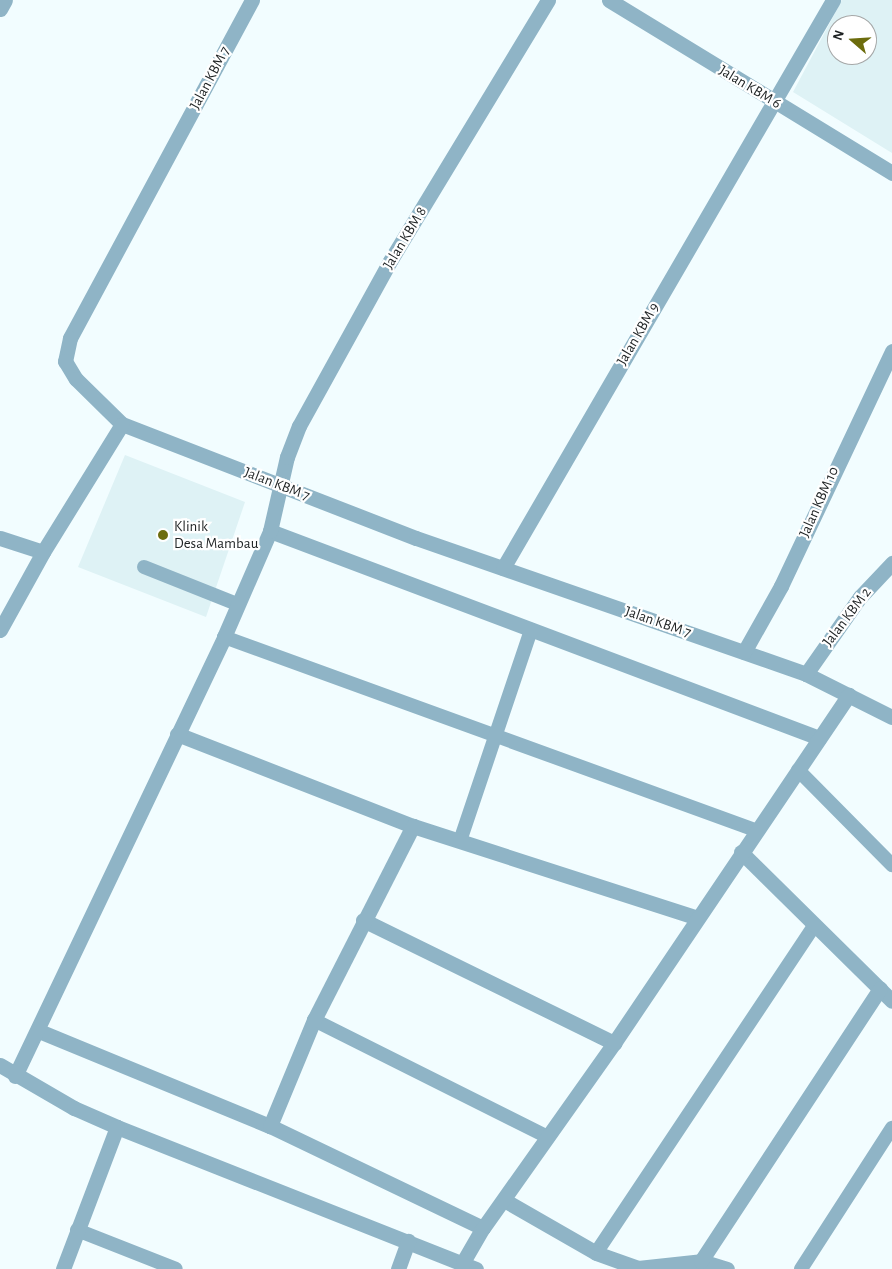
<!DOCTYPE html>
<html>
<head>
<meta charset="utf-8">
<style>
  body { margin:0 }
  #map { position:relative; width:892px; height:1269px; overflow:hidden; background:#f2fdff; font-family:"Alegreya Sans",sans-serif }
  div>[style] { position:absolute }
  .built>* { inset:0; background:#def2f5 }
  .lane>* { height:14px; margin:-7px; padding:0 7px; transform-origin:7px; border-radius:7px; background:#8fb4c6 }
  .street>* { height:15px; margin:-7.5px; padding:0 7.5px; transform-origin:7.5px; border-radius:7.5px; background:#8fb4c6 }
  .dots>* { width:14px; height:14px; translate:-50% -50%; box-sizing:border-box; border:2px solid #fff; border-radius:50% }
  span { translate:-50% -50%; white-space:nowrap; text-align:center; line-height:1.15; -webkit-text-stroke:4.5px #fff; paint-order:stroke }
  .street-label { font-size:15px; color:#1f2324 }
  .poi-label { font-size:15px; color:#1f2324 }
  .left { translate:0 -50%; text-align:left }
  .north { position:absolute; left:827px; top:15px; width:50px; height:50px; box-sizing:border-box; background:#fff; border:1px solid #a5a7a7; border-radius:50%; rotate:289deg; font-size:14px; font-weight:700; line-height:20px; text-align:center; color:#1f2324 }
  .north::after { content:''; display:block; margin:auto; width:18px; height:22px; background:#6c6c0d; clip-path:polygon(50% 0,100% 100%,50% 72%,0 100%) }
</style>
</head>
<body>
<div id="map">
  <div class="built">
    <div style="clip-path:polygon(evenodd,842px 0,892px 0,892px 153px,793px 92px,842px 0,837px 25px,867px 25px,867px 55px,837px 55px,837px 25px)"></div>
    <div style="clip-path:polygon(125px 455px,245px 502px,206px 617px,78px 567px)"></div>
  </div>
  <div class="lane">
    <div style="left:144px;top:567px;width:100px;rotate:21.7deg"></div>
    <div style="left:224px;top:637px;width:565px;rotate:19.97deg"></div>
    <div style="left:798px;top:770px;width:134px;rotate:45.3deg"></div>
    <div style="left:460px;top:841px;width:223px;rotate:-71.4deg"></div>
    <div style="left:314px;top:1020px;width:262px;rotate:26.6deg"></div>
    <div style="left:77px;top:1230px;width:106px;rotate:21.5deg"></div>
    <div style="left:596px;top:1253px;width:394px;rotate:-56.3deg"></div>
    <div style="left:801px;top:1269px;width:168px;rotate:-57.2deg"></div>
  </div>
  <div class="street">
    <div style="left:252px;top:0;width:384px;rotate:118.3deg"></div>
    <div style="left:70px;top:338px;width:24px;rotate:102deg"></div>
    <div style="left:65px;top:361px;width:21px;rotate:59deg"></div>
    <div style="left:76px;top:379px;width:64px;rotate:44.4deg"></div>
    <div style="left:122px;top:424px;width:315px;rotate:21.2deg"></div>
    <div style="left:416px;top:538px;width:413px;rotate:19.2deg"></div>
    <div style="left:806px;top:674px;width:96px;rotate:26.6deg"></div>
    <div style="left:609px;top:0;width:332px;rotate:31.4deg"></div>
    <div style="left:0;top:9px;width:10px;rotate:-61deg"></div>
    <div style="left:270px;top:531px;width:587px;rotate:20.66deg"></div>
    <div style="left:0;top:538px;width:45px;rotate:18deg"></div>
    <div style="left:43px;top:552px;width:150px;rotate:-58.3deg"></div>
    <div style="left:503px;top:568px;width:657px;rotate:-59.84deg"></div>
    <div style="left:0;top:630px;width:89px;rotate:-61.1deg"></div>
    <div style="left:744px;top:652px;width:76px;rotate:-60.7deg"></div>
    <div style="left:781px;top:586px;width:260px;rotate:-64.7deg"></div>
    <div style="left:806px;top:674px;width:94px;rotate:-55deg"></div>
    <div style="left:860px;top:597px;width:47px;rotate:-46.7deg"></div>
    <div style="left:177px;top:734px;width:253px;rotate:21.3deg"></div>
    <div style="left:413px;top:826px;width:299px;rotate:17.9deg"></div>
    <div style="left:741px;top:852px;width:212px;rotate:44.6deg"></div>
    <div style="left:363px;top:920px;width:280px;rotate:26.1deg"></div>
    <div style="left:39px;top:1031px;width:250px;rotate:22.4deg"></div>
    <div style="left:270px;top:1126px;width:236px;rotate:25.6deg"></div>
    <div style="left:0;top:1065px;width:86px;rotate:30.2deg"></div>
    <div style="left:74px;top:1108px;width:47px;rotate:23.8deg"></div>
    <div style="left:117px;top:1127px;width:386px;rotate:21.6deg"></div>
    <div style="left:15px;top:1076px;width:486px;rotate:-64.5deg"></div>
    <div style="left:224px;top:637px;width:116px;rotate:-66.5deg"></div>
    <div style="left:270px;top:531px;width:76px;rotate:-77.1deg"></div>
    <div style="left:287px;top:457px;width:33px;rotate:-69deg"></div>
    <div style="left:299px;top:426px;width:188px;rotate:-61.1deg"></div>
    <div style="left:390px;top:261px;width:305px;rotate:-58.8deg"></div>
    <div style="left:270px;top:1126px;width:115px;rotate:-67.5deg"></div>
    <div style="left:314px;top:1020px;width:218px;rotate:-63deg"></div>
    <div style="left:504px;top:1200px;width:106px;rotate:29.9deg"></div>
    <div style="left:596px;top:1253px;width:45px;rotate:19.7deg"></div>
    <div style="left:638px;top:1268px;width:63px;rotate:-6.3deg"></div>
    <div style="left:701px;top:1261px;width:27px;rotate:17deg"></div>
    <div style="left:701px;top:1261px;width:326px;rotate:-56.7deg"></div>
    <div style="left:463px;top:1262px;width:39px;rotate:-60deg"></div>
    <div style="left:483px;top:1228px;width:227px;rotate:-54.7deg"></div>
    <div style="left:614px;top:1043px;width:420px;rotate:-56deg"></div>
    <div style="left:63px;top:1269px;width:152px;rotate:-69.2deg"></div>
    <div style="left:398px;top:1269px;width:30px;rotate:-70deg"></div>
  </div>
  <div class="dots">
    <div style="left:163px;top:535px;background:#6c6c0d"></div>
  </div>
  <div class="street-label">
    <span style="left:210px;top:78px;rotate:-62deg">Jalan KBM 7</span>
    <span style="left:750px;top:87px;rotate:31deg">Jalan KBM 6</span>
    <span style="left:405px;top:238px;rotate:-59deg">Jalan KBM 8</span>
    <span style="left:638px;top:334px;rotate:-60deg">Jalan KBM 9</span>
    <span style="left:277px;top:484px;rotate:21deg">Jalan KBM 7</span>
    <span style="left:819px;top:502px;rotate:-66deg">Jalan KBM 10</span>
    <span style="left:847px;top:617px;rotate:-53deg">Jalan KBM 2</span>
    <span style="left:658px;top:622px;rotate:19deg">Jalan KBM 7</span>
  </div>
  <div class="poi-label">
    <span class="left" style="left:174px;top:535px">Klinik<br>Desa Mambau</span>
  </div>
  <div class="north">N</div>
</div>
</body>
</html>
